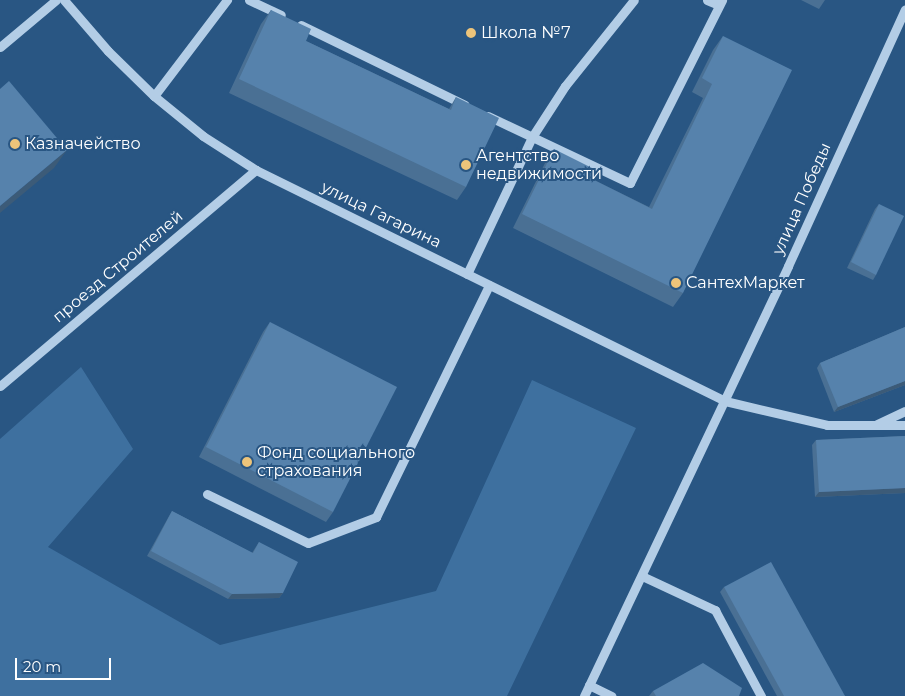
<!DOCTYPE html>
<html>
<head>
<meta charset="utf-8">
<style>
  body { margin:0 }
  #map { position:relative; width:905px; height:696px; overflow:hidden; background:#295683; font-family:Montserrat,sans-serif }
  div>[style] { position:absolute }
  .green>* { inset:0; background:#3e709f }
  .minor>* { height:9px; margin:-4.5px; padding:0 4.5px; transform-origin:4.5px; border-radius:4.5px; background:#b3cde6 }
  .wall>* { inset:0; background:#4a7094 }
  .shaded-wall>* { inset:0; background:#3c5b78 }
  .building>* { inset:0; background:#5682ac }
  .dots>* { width:14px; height:14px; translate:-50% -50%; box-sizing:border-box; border:2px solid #295683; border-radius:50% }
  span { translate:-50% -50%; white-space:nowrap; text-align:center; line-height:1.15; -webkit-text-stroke:4px #295683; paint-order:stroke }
  .poi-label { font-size:16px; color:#fff }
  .left { translate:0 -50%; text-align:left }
  .street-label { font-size:16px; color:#fff }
  .scale { position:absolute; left:15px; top:658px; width:96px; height:22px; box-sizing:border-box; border:2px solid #fff; border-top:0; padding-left:6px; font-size:15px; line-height:18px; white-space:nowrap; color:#fff; -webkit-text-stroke:4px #295683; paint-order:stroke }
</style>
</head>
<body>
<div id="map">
  <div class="green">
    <div style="clip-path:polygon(81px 367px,133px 449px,48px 547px,220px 645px,436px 591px,532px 380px,636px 428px,507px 696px,0 696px,0 439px)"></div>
  </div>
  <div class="minor">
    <div style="left:64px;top:0;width:67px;rotate:49.2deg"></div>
    <div style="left:108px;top:51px;width:64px;rotate:44.4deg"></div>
    <div style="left:154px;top:96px;width:63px;rotate:39.2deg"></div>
    <div style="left:203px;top:136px;width:63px;rotate:32.7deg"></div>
    <div style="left:256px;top:170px;width:523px;rotate:26.22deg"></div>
    <div style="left:725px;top:401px;width:105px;rotate:13.2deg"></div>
    <div style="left:827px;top:425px;width:78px"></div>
    <div style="left:249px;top:0;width:35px;rotate:25deg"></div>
    <div style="left:707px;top:0;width:13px;rotate:23deg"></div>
    <div style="left:301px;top:25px;width:182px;rotate:26deg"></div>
    <div style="left:0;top:47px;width:73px;rotate:-40deg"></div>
    <div style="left:154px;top:96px;width:121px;rotate:-52.8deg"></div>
    <div style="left:488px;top:116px;width:157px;rotate:25.3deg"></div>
    <div style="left:630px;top:183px;width:205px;rotate:-63.3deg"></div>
    <div style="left:467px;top:274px;width:152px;rotate:-64.6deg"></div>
    <div style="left:532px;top:137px;width:61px;rotate:-57.1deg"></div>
    <div style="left:565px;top:86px;width:110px;rotate:-51.3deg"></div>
    <div style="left:0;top:386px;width:335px;rotate:-40.2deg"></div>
    <div style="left:877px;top:424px;width:31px;rotate:-25deg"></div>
    <div style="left:207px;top:494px;width:112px;rotate:25.9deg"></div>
    <div style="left:308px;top:543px;width:73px;rotate:-20.9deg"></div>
    <div style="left:376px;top:517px;width:258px;rotate:-64deg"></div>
    <div style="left:642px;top:576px;width:81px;rotate:25deg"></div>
    <div style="left:715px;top:610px;width:98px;rotate:61.9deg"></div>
    <div style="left:589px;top:685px;width:25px;rotate:26deg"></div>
    <div style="left:584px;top:696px;width:476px;rotate:-64.6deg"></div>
    <div style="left:788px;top:266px;width:282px;rotate:-65.5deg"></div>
  </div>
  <div class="wall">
    <div style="clip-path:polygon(801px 0,825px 0,819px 9px)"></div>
    <div style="clip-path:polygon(271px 10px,306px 41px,449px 109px,456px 97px,466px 187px,457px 200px,229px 93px,261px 24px)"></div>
    <div style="clip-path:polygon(723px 36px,683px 293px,673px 307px,513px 228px,545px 163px,554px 149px,590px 178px,649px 207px,703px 98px,692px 92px,713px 50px)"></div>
    <div style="clip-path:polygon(879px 204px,876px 275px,873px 280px,847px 268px,875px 209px)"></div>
    <div style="clip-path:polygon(270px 322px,333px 512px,326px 522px,199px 457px,263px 332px)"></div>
    <div style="clip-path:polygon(905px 327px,905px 385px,834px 412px,817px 368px,820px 363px)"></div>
    <div style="clip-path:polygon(905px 436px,905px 493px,815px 497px,812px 445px,816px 440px)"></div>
    <div style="clip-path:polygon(172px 511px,252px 553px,259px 542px,283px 593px,279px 598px,228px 599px,147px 556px,169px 516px)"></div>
    <div style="clip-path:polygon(724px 587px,845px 696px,777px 696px,720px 592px)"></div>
    <div style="clip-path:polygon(653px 691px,739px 696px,649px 696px)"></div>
  </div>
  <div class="shaded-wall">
    <div style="clip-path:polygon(67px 150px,54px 168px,0 213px,0 206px)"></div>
    <div style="clip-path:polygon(905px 381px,905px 385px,834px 412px,838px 407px)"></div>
    <div style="clip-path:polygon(905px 488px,905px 493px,815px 497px,819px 492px)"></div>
    <div style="clip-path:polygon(283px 593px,279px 598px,228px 599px,232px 594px)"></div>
  </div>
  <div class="building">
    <div style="clip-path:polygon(271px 10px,311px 29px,306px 41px,451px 110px,456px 97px,499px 118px,466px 187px,239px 79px)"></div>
    <div style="clip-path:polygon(723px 36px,792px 70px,683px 293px,522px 214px,554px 149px,594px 169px,590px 178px,652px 209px,712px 84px,702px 78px)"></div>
    <div style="clip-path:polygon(9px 81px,67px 150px,0 206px,0 89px)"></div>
    <div style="clip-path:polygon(879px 204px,904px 216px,876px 275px,851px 262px)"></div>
    <div style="clip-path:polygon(270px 322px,397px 387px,333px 512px,206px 447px)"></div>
    <div style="clip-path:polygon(905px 327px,905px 381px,838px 407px,820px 363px)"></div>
    <div style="clip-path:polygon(905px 436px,905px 488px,819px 492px,816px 440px)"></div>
    <div style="clip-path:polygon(172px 511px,253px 553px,259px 542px,298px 562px,283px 593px,232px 594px,151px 551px)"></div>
    <div style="clip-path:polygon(771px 562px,845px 696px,784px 696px,724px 587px)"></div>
    <div style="clip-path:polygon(703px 663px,742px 688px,739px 696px,656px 696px,653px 691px)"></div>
  </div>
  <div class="dots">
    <div style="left:471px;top:33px;background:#edc47a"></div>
    <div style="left:15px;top:144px;background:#edc47a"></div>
    <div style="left:466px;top:165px;background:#edc47a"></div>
    <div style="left:676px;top:283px;background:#edc47a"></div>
    <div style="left:247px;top:462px;background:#edc47a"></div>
  </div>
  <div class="poi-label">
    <span class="left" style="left:481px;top:33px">Школа №7</span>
    <span class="left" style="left:25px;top:144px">Казначейство</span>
    <span class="left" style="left:476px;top:165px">Агентство<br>недвижимости</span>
    <span class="left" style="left:686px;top:283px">СантехМаркет</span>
    <span class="left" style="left:257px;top:462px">Фонд социального<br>страхования</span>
  </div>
  <div class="street-label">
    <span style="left:802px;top:199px;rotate:-66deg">улица Победы</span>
    <span style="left:381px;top:215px;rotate:26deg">улица Гагарина</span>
    <span style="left:118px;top:267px;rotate:-40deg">проезд Строителей</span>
  </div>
  <div class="scale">20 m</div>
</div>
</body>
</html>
